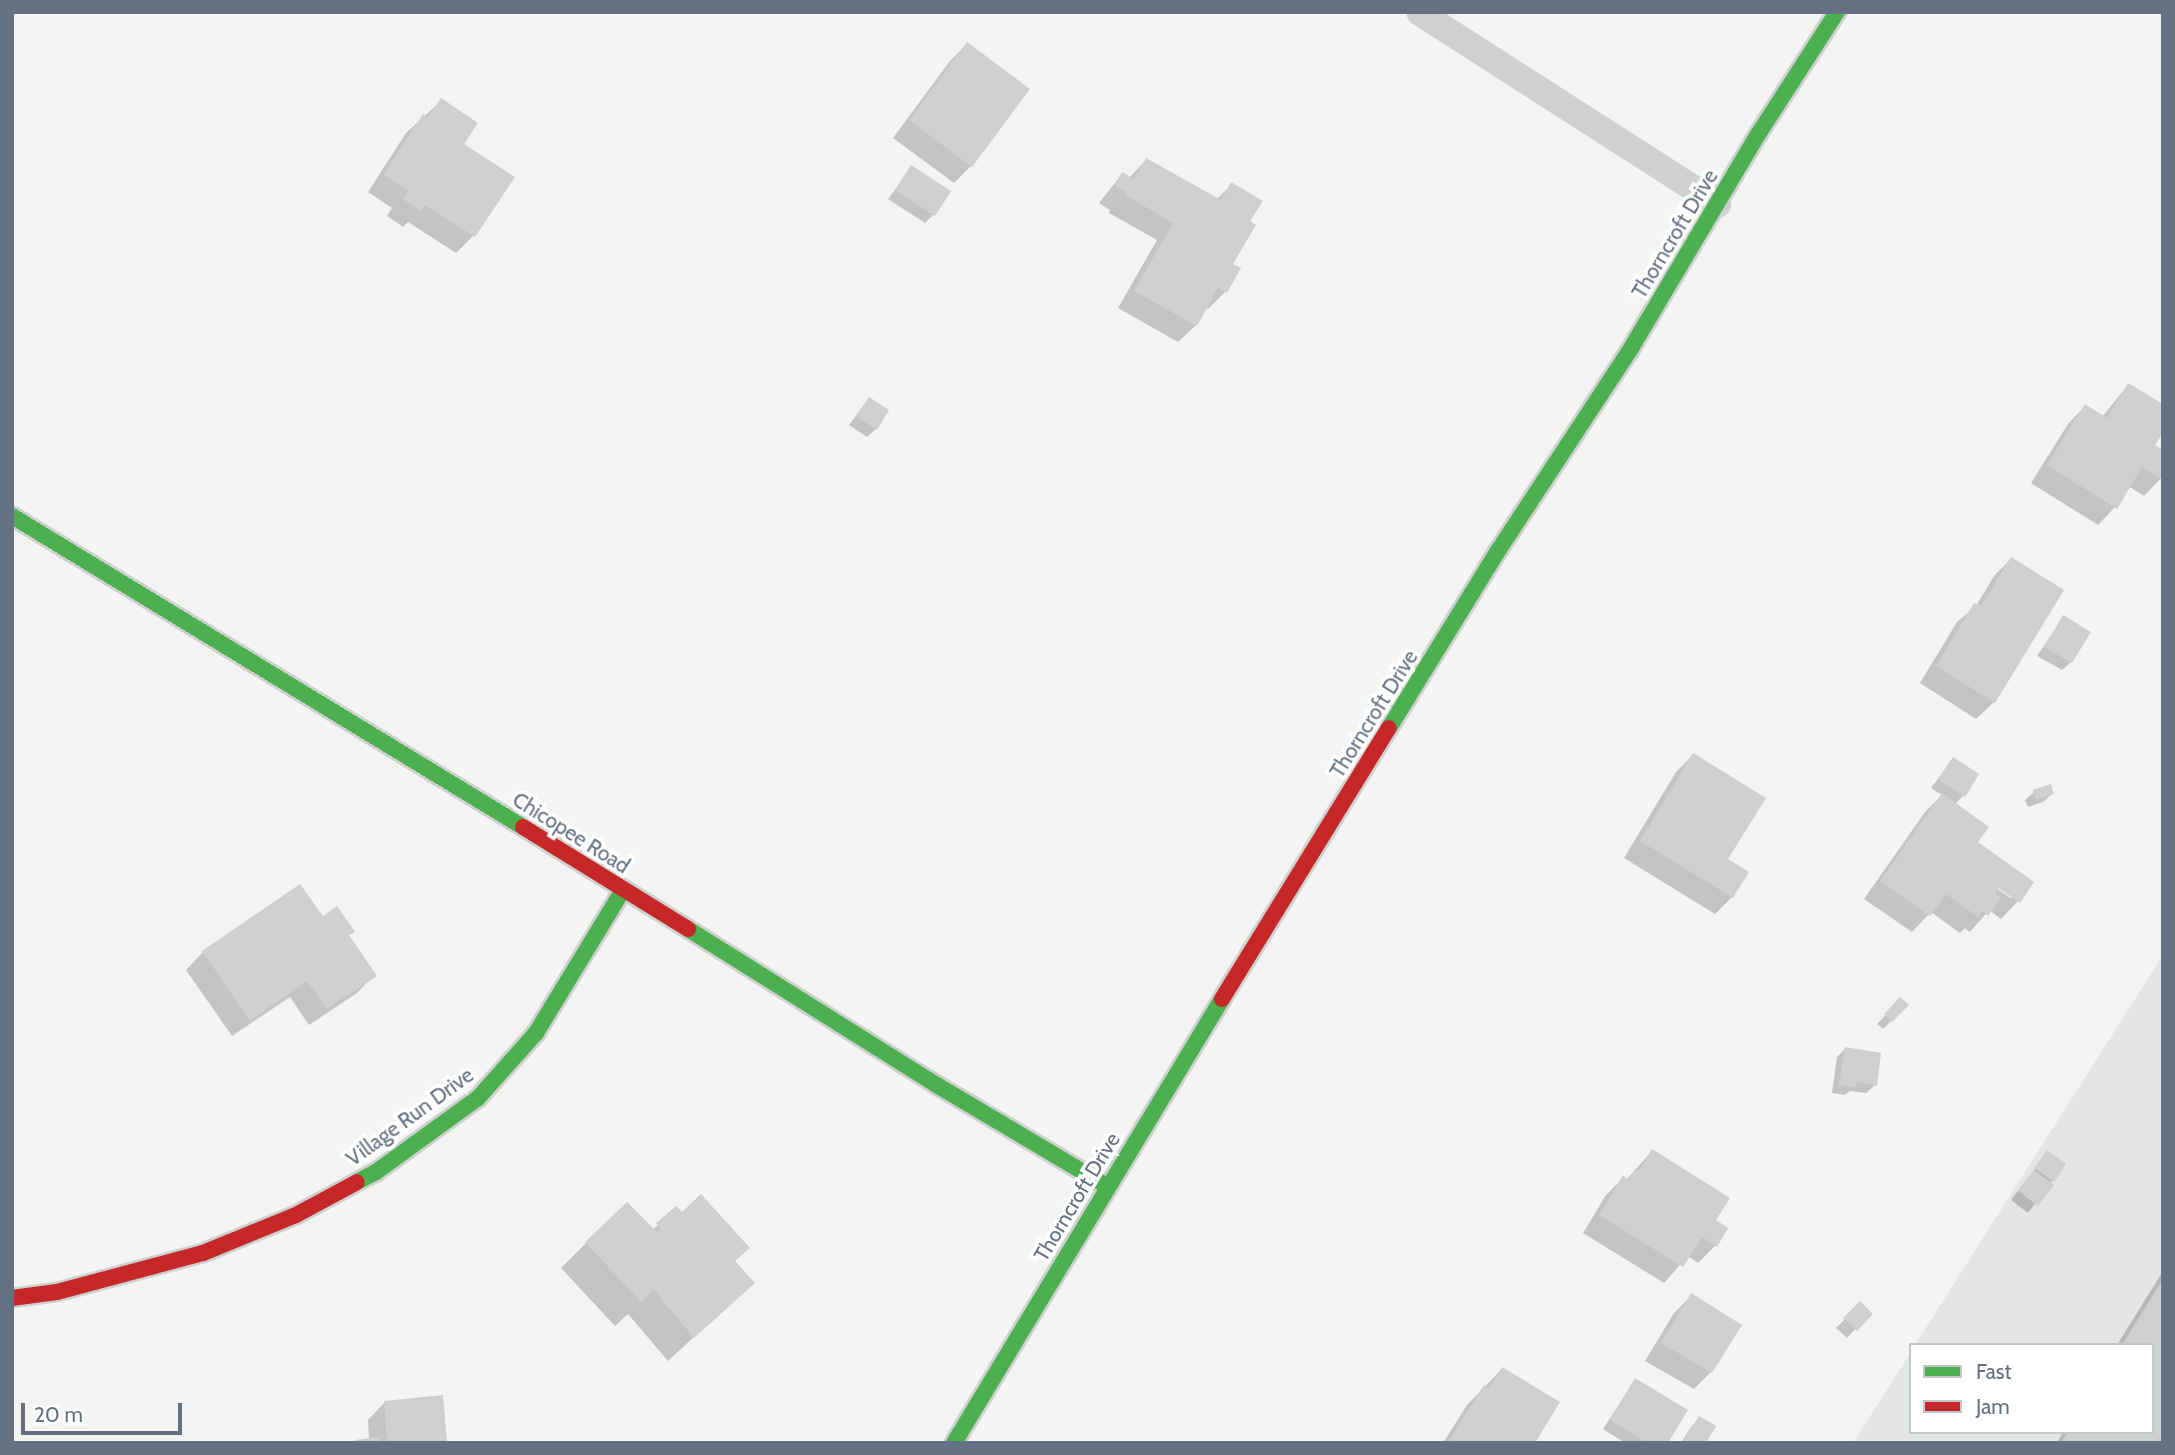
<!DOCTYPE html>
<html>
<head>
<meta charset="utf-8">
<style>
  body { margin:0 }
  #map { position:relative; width:2175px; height:1455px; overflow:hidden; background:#f4f4f2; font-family:Cabin,sans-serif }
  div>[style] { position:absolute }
  .built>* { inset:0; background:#e4e5e5 }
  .shadow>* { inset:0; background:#0003 }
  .building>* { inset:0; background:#cecfcf }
  .roads { filter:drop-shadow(2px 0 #cfd1d1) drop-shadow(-2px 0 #cfd1d1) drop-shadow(0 2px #cfd1d1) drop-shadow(0 -2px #cfd1d1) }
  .lane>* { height:21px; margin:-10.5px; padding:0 10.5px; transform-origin:10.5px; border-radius:10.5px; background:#cecfcf }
  .fast>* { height:16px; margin:-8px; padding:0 8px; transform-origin:8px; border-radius:8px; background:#4caf50 }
  .jam>* { height:16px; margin:-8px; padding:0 8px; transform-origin:8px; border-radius:8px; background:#c62828 }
  span { translate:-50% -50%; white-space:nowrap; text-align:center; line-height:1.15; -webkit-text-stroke:7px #fff; paint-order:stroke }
  .street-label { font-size:21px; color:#637183 }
  .frame { position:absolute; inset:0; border:14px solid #637183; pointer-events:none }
  .legend { position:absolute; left:1909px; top:1343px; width:245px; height:91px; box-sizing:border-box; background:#fff; border:2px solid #c1c6cd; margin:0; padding:9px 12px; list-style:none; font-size:21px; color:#637183 }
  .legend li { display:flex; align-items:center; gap:14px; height:35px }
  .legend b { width:35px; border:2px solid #c1c6cd }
  .scale { position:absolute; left:21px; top:1403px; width:161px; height:32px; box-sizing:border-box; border:4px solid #637183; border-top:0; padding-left:9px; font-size:21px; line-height:24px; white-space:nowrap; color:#637183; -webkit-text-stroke:5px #fff; paint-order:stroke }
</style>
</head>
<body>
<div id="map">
  <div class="built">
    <div style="clip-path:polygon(2163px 955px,2163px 1443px,1853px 1443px,1911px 1352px,1911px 1432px,2152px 1432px,2152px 1345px,1915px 1345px)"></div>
  </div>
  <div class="shadow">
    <div style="clip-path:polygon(967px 44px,1028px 89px,971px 166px,954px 183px,893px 138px,950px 61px)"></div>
    <div style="clip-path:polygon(441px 101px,462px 145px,512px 178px,473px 236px,456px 253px,408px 222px,403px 227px,387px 216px,392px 208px,368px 192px,406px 133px)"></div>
    <div style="clip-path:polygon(1146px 160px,1216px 200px,1231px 185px,1248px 222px,1231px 265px,1225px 292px,1208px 309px,1206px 307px,1196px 325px,1178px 342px,1118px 308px,1157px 240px,1109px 213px,1110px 210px,1099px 203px,1122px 174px,1129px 178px)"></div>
    <div style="clip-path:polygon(912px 167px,933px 215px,925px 223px,888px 199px)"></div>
    <div style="clip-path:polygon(2128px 385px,2163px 476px,2144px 496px,2128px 486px,2115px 507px,2098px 525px,2031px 483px,2068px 424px,2085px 406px,2102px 417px)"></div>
    <div style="clip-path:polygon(869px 399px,876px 429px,867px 437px,849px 425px)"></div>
    <div style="clip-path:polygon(2011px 559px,1994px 702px,1976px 719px,1920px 683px,1957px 622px,1976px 606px,1994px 576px)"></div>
    <div style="clip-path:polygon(2063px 618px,2071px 662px,2062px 670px,2037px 656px)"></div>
    <div style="clip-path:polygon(1693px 755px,1726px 859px,1732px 897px,1715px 914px,1624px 858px,1676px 772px)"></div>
    <div style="clip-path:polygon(evenodd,1953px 759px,1963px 796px,1955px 804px,1975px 842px,2018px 901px,2001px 919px,1989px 910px,1970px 932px,1965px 928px,1960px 933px,1931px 912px,1912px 932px,1864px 899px,1925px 812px,1942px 795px,1931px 788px,1953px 759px,1992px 881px,2013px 896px,2011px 898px,1990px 884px,1992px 881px)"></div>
    <div style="clip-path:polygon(2034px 792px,2052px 794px,2043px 802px,2028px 807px,2025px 800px)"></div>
    <div style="clip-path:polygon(322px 919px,348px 936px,374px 975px,357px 993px,309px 1025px,290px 997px,232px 1036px,186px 970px,203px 952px)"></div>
    <div style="clip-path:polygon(1900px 1000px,1907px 1005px,1883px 1029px,1877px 1024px)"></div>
    <div style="clip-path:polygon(1845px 1049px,1875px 1085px,1866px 1093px,1850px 1091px,1845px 1095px,1832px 1093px,1837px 1057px)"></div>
    <div style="clip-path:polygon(1652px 1151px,1714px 1221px,1715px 1246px,1698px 1263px,1688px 1256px,1664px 1283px,1583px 1233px,1606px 1195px,1623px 1178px,1626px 1180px)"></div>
    <div style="clip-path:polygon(2047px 1153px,2064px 1165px,2028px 1213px,2011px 1200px)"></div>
    <div style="clip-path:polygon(676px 1209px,752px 1283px,668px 1361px,628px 1314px,615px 1326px,561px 1268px,586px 1243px,652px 1230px)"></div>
    <div style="clip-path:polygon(2163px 1271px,2163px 1443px,2057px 1443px,2063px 1432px,2152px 1432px,2152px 1345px,2117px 1345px)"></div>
    <div style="clip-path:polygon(1691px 1296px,1711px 1372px,1694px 1389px,1645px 1361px,1674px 1313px)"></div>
    <div style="clip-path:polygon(1860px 1304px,1870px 1314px,1847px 1338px,1836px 1328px)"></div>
    <div style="clip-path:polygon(1502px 1369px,1533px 1443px,1443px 1443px,1467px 1405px)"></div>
    <div style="clip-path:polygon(1635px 1380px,1666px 1443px,1625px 1443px,1603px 1429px)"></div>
    <div style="clip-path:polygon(385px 1402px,446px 1443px,354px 1443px,369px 1440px,368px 1420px)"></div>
    <div style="clip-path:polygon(1699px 1418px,1704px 1443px,1681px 1443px,1691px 1427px)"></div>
  </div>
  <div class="building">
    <div style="clip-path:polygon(967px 42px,1030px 89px,972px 167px,909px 120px)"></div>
    <div style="clip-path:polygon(441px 98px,478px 123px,464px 144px,515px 177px,475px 237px,425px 205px,421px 211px,403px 199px,408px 191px,384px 174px,423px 114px,428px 117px)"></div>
    <div style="clip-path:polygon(1146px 158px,1221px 200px,1231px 182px,1263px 201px,1250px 221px,1256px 225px,1233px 264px,1241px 268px,1227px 293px,1218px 288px,1197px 326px,1134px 291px,1173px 223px,1125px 195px,1126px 192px,1115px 185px,1122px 172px,1134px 179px)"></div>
    <div style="clip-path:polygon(911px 165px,951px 191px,935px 216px,895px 190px)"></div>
    <div style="clip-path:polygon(2128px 383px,2163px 404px,2163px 433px,2155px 445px,2163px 450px,2163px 480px,2142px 467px,2117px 509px,2047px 465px,2085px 404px,2107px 418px)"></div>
    <div style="clip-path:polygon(869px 397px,889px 410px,877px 430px,856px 416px)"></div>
    <div style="clip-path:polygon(2011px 557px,2064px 590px,1995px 703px,1936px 666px,1974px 603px,1981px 606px)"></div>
    <div style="clip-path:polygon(2063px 615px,2091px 632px,2072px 663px,2044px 647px)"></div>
    <div style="clip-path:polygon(1693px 753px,1766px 798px,1728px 859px,1749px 872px,1733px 898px,1640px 841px)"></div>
    <div style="clip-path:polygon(1953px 757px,1979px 774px,1965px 797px,1938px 779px)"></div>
    <div style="clip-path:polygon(2051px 784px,2054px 794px,2036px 800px,2033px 790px)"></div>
    <div style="clip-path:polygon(1942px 793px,1989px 827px,1978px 842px,2034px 882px,2020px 903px,1998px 888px,1995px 893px,2001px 898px,1988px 916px,1982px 911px,1978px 917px,1946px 894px,1930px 916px,1880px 881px)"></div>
    <div style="clip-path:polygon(300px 884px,323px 916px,337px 906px,355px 932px,349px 935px,377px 976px,327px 1009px,307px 981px,250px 1021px,202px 951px)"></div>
    <div style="clip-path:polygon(1900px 997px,1909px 1005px,1892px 1022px,1884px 1014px)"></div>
    <div style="clip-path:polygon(1845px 1047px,1881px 1053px,1877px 1086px,1857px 1082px,1855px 1088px,1839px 1085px)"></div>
    <div style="clip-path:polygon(1652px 1149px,1730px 1198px,1716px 1220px,1728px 1228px,1717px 1247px,1702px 1237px,1683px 1267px,1599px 1215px,1623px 1175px,1628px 1180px,1636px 1168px,1639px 1171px)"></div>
    <div style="clip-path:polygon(2047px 1150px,2066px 1164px,2054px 1182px,2034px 1168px)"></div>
    <div style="clip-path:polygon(2034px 1170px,2054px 1185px,2038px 1206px,2018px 1191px)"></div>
    <div style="clip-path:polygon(701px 1194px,750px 1248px,735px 1261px,755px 1283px,694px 1338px,654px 1290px,641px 1302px,585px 1242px,627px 1202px,657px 1232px,661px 1229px,656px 1223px,676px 1206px,682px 1212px)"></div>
    <div style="clip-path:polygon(2163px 1279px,2163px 1443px,2061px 1443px,2068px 1432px,2152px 1432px,2152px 1345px,2122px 1345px)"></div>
    <div style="clip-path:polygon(1691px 1293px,1742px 1325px,1712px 1373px,1661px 1343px)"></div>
    <div style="clip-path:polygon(1860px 1301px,1873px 1314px,1857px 1331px,1843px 1318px)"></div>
    <div style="clip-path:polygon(1502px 1367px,1560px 1402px,1535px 1443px,1448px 1443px,1484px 1385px,1489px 1389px)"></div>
    <div style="clip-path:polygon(1635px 1378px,1688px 1410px,1668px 1443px,1647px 1443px,1610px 1420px)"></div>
    <div style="clip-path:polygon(443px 1395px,447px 1443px,387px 1443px,384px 1401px)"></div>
    <div style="clip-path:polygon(1699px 1416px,1716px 1426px,1706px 1443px,1682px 1443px)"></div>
    <div style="clip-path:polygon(380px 1437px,380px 1443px,355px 1443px,355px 1440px)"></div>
  </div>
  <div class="roads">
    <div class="lane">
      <div style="left:1419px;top:12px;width:355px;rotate:32.7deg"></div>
    </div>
    <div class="fast">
      <div style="left:12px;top:516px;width:598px;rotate:31.33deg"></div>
      <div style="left:1389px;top:728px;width:208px;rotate:-58.4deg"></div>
      <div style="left:1498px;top:551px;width:240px;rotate:-56.7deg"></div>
      <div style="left:1630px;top:350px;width:252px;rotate:-59.3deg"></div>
      <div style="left:1759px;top:133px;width:144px;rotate:-57.2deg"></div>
      <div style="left:688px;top:929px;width:292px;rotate:32.1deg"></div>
      <div style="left:935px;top:1084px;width:200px;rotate:30.7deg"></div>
      <div style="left:357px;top:1182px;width:21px;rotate:-28deg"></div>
      <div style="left:376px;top:1172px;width:126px;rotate:-36deg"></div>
      <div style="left:478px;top:1098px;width:87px;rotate:-48.3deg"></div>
      <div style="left:536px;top:1033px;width:167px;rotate:-58.7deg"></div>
      <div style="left:954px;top:1443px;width:519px;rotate:-58.88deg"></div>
    </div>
    <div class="jam">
      <div style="left:523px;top:827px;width:194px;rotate:31.7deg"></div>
      <div style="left:1222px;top:999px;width:318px;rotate:-58.4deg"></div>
      <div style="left:12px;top:1298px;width:45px;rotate:-7.6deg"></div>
      <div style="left:57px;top:1292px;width:151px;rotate:-15deg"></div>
      <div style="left:203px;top:1253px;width:100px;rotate:-22.2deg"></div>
      <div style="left:296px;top:1215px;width:69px;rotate:-28.4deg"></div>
    </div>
  </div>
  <div class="street-label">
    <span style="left:1675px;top:234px;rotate:-59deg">Thorncroft Drive</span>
    <span style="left:1374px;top:714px;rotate:-58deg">Thorncroft Drive</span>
    <span style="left:571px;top:833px;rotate:32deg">Chicopee Road</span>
    <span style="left:410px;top:1117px;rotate:-36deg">Village Run Drive</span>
    <span style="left:1077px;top:1197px;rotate:-59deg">Thorncroft Drive</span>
  </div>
  <div class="frame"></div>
  <ul class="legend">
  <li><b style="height:9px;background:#4caf50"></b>Fast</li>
  <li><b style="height:9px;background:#c62828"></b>Jam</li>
  </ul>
  <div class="scale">20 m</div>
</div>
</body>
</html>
